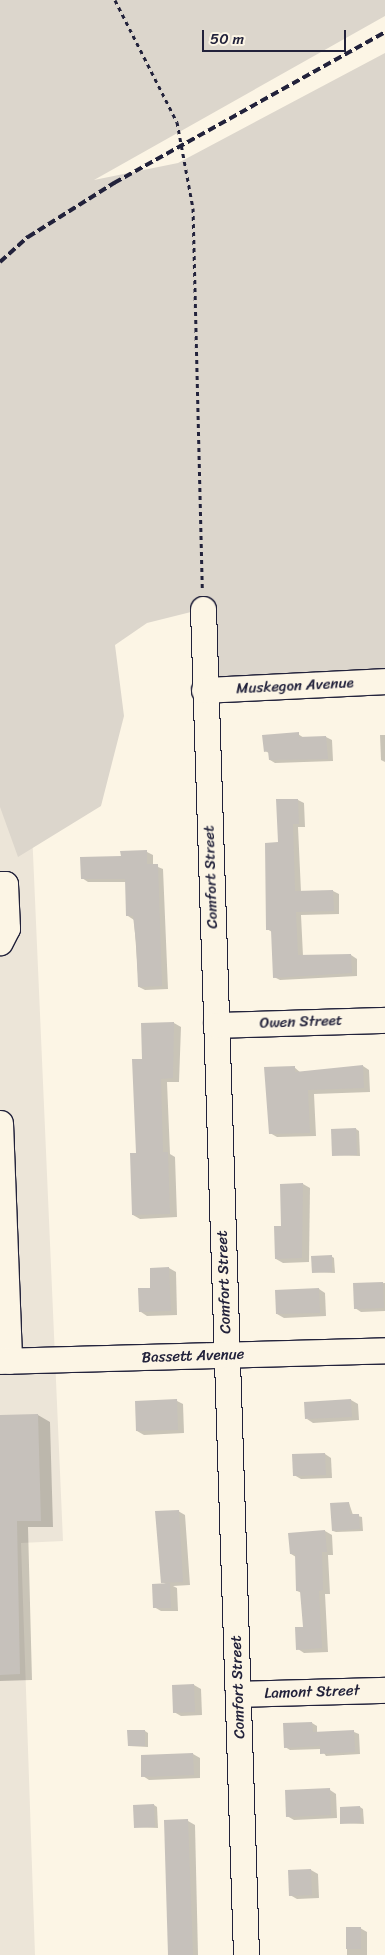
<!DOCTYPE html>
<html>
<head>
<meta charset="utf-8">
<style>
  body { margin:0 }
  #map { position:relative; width:385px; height:1955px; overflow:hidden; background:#fcf5e5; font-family:Sriracha,sans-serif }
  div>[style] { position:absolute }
  .built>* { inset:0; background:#ece5d8 }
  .green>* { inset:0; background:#dcd6cc }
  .shadow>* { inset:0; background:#0003 }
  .building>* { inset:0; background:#c6c1bb }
  .path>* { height:3px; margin-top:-1.5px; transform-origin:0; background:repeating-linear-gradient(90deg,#22223b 0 4px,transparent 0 8px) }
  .roads { filter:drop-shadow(1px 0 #22223b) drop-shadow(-1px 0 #22223b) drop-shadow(0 1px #22223b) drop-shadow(0 -1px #22223b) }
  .minor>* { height:25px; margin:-12.5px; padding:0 12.5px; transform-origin:12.5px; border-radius:12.5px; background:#fcf5e5 }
  .rail>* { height:4px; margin-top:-2px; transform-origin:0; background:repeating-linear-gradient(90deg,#22223b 0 8px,transparent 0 12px) }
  span { translate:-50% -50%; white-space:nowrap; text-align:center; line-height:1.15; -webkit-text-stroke:5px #fcf5e5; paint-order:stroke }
  .street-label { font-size:15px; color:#22223b }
  .scale { position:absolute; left:202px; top:30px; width:144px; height:22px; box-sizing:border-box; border:2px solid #22223b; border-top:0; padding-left:6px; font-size:15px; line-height:18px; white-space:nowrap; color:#22223b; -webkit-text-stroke:4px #fcf5e5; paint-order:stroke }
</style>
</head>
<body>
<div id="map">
  <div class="built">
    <div style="clip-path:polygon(0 739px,28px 739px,63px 1541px,21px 1543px,35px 1955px,0 1955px)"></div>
  </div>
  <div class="green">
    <div style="clip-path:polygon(0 0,385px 0,385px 16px,94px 180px,178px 163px,385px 53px,385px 681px,204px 690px,203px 609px,147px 623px,115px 645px,124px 716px,101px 806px,18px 857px,0 807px)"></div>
  </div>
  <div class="shadow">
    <div style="clip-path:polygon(298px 734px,304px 738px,326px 737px,332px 740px,333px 761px,275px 763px,270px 760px,269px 753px,265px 751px)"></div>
    <div style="clip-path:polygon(380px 735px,385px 735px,385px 762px,381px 760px)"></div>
    <div style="clip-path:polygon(298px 800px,304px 803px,305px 827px,298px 827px,301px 892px,333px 891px,339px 894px,339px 914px,301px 915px,303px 956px,351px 955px,357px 959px,357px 976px,280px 980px,274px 977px,272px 932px,267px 929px,279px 843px,278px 801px)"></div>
    <div style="clip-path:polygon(147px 852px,153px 855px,153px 865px,163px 869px,168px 989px,145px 990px,139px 987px,134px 920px,128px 916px,126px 882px,88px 882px,82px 878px)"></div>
    <div style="clip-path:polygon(174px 1023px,181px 1027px,179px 1082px,167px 1082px,170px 1154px,175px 1157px,177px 1217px,140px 1219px,133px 1215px,143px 1060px,142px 1024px)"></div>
    <div style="clip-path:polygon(363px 1066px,369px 1070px,370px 1092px,314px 1094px,316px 1136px,277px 1137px,270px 1133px,294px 1067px,301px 1073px)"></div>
    <div style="clip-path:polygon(356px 1129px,359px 1131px,360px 1156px,333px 1155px)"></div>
    <div style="clip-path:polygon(303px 1184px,310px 1188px,309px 1262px,283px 1263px,276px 1259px)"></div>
    <div style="clip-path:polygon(331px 1256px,334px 1258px,335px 1273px,313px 1272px)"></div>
    <div style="clip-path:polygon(169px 1268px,176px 1272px,177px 1315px,147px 1316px,141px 1312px)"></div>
    <div style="clip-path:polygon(385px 1283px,385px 1311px,361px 1312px,355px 1308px,354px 1284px)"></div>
    <div style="clip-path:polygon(319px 1289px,325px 1293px,326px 1316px,284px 1318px,277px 1314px)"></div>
    <div style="clip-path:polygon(351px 1400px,358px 1404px,359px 1420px,313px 1423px,307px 1419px)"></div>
    <div style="clip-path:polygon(177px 1401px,183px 1404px,184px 1433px,144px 1435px,137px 1431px)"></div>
    <div style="clip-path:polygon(38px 1415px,50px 1422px,53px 1527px,28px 1527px,32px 1680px,0 1681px,0 1416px)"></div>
    <div style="clip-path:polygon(325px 1454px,331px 1458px,332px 1478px,301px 1479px,294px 1475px)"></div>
    <div style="clip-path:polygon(349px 1503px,353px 1515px,362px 1517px,363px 1531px,336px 1532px,333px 1531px,331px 1504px)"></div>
    <div style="clip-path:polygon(178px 1511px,185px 1515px,190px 1585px,173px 1586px,177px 1588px,178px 1611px,161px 1611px,154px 1607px,166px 1584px,162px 1582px,156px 1512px)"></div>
    <div style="clip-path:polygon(325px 1531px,332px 1535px,333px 1555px,328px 1555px,330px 1594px,325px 1594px,328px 1652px,304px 1653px,298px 1649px,304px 1628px,302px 1593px,297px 1591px,296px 1557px,291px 1554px)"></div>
    <div style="clip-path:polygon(194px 1685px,201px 1689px,202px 1715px,181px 1716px,174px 1712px)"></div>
    <div style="clip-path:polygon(312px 1723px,317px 1726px,317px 1733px,354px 1732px,359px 1734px,360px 1754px,326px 1756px,321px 1749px,290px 1750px,285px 1747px)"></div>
    <div style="clip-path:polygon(145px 1731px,148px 1733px,148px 1747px,129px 1746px)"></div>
    <div style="clip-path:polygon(193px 1754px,200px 1758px,200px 1778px,149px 1780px,143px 1776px)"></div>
    <div style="clip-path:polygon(330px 1790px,336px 1794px,337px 1818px,294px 1820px,287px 1816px)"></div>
    <div style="clip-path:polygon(154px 1805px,157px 1807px,158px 1828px,135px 1827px)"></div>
    <div style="clip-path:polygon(360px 1807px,363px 1809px,364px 1824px,342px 1823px)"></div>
    <div style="clip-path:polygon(188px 1821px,195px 1825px,198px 1955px,169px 1955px)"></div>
    <div style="clip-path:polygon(311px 1870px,318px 1874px,319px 1898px,297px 1899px,290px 1895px,289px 1871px)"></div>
    <div style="clip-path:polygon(360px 1928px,367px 1932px,367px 1955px,347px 1955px,347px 1929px)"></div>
  </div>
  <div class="building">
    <div style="clip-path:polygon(299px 732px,299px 737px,326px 736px,328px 759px,269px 760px,268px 751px,264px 752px,262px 735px)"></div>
    <div style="clip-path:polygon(276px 799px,298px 799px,299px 824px,293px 824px,295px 891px,333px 890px,334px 911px,296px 912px,298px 955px,351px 954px,352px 973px,273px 978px,271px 930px,266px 930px,265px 843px,278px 842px)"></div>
    <div style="clip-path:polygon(147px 850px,147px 864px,158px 864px,162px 986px,138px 987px,136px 942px,133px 916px,126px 916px,125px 879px,81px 879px,80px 857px,121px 856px,120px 851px)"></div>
    <div style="clip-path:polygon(174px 1022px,173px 1078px,161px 1079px,163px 1152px,168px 1152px,170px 1214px,132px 1215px,130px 1153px,136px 1153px,132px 1059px,142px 1059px,141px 1023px)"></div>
    <div style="clip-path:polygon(363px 1065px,364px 1088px,308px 1090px,310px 1133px,269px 1134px,264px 1067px,295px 1066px,295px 1072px)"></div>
    <div style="clip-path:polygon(356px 1128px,357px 1155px,332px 1156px,331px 1129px)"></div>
    <div style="clip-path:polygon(303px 1183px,302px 1258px,275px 1259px,274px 1226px,281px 1226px,280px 1184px)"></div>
    <div style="clip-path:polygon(332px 1255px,332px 1272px,312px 1273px,311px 1256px)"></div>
    <div style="clip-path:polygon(169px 1267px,171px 1311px,139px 1312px,138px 1288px,150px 1288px,150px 1268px)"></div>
    <div style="clip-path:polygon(383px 1282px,384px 1308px,354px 1309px,353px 1283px)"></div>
    <div style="clip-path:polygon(319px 1288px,320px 1313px,276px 1314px,275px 1290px)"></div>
    <div style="clip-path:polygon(177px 1399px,178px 1430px,136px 1431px,135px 1401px)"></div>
    <div style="clip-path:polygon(351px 1399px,352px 1417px,305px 1419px,304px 1402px)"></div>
    <div style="clip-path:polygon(38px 1414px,41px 1521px,17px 1521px,20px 1674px,0 1675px,0 1415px)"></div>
    <div style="clip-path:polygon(325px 1453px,326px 1475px,293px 1476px,292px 1454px)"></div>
    <div style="clip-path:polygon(349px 1502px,350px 1514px,359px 1514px,360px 1529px,332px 1531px,330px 1503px)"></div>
    <div style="clip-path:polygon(179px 1510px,183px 1582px,161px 1583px,155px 1511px)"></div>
    <div style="clip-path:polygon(325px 1530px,327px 1552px,322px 1552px,323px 1590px,319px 1591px,322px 1648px,296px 1650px,295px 1627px,303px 1627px,300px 1591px,296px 1591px,295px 1554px,290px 1554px,288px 1533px)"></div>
    <div style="clip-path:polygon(170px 1583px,171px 1608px,153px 1608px,152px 1584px)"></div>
    <div style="clip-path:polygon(194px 1684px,195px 1712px,173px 1713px,172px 1685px)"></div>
    <div style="clip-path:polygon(312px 1722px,313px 1732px,354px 1730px,355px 1752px,320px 1754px,320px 1746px,284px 1748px,283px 1723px)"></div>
    <div style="clip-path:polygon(127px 1730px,145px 1730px,145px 1746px,128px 1746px)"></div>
    <div style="clip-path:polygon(193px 1753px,194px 1775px,141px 1777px,141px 1755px)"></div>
    <div style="clip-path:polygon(330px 1788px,331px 1815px,286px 1817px,285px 1790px)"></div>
    <div style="clip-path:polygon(154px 1804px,155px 1827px,134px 1828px,133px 1805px)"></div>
    <div style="clip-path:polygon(360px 1806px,361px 1823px,340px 1824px,340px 1807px)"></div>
    <div style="clip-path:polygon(188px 1819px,193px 1955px,168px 1955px,164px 1820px)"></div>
    <div style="clip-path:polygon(311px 1869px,312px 1895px,289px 1896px,288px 1870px)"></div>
    <div style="clip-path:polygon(346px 1927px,361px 1927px,361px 1949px,346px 1949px)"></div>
  </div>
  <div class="path">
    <div style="left:115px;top:0;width:137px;rotate:63.1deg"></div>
    <div style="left:177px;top:122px;width:87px;rotate:79.5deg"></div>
    <div style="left:193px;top:208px;width:380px;rotate:88.6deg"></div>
  </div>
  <div class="roads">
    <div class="minor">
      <div style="left:203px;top:609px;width:1347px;rotate:88.17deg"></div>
      <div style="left:204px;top:690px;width:181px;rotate:-2.8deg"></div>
      <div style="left:0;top:884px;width:5px"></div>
      <div style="left:5px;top:884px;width:44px;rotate:87.4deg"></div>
      <div style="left:7px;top:928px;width:16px;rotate:117deg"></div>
      <div style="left:216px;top:1025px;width:169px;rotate:-1.7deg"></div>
      <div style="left:0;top:1123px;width:238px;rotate:87.8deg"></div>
      <div style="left:0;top:1361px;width:385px;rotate:-1.6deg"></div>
      <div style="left:238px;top:1694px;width:147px;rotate:-1.6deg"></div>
    </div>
  </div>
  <div class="rail">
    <div style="left:0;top:262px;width:38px;rotate:-42deg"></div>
    <div style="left:28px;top:237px;width:102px;rotate:-32.1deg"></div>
    <div style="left:114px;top:183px;width:310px;rotate:-29.1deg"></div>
  </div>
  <div class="street-label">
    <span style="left:295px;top:686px;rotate:-3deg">Muskegon Avenue</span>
    <span style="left:211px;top:877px;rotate:-92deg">Comfort Street</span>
    <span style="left:301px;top:1022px;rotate:-2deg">Owen Street</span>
    <span style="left:224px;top:1282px;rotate:-92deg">Comfort Street</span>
    <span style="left:193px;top:1356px;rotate:-2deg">Bassett Avenue</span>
    <span style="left:238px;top:1687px;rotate:-92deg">Comfort Street</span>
    <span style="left:312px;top:1692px;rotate:-2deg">Lamont Street</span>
  </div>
  <div class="scale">50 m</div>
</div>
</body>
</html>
